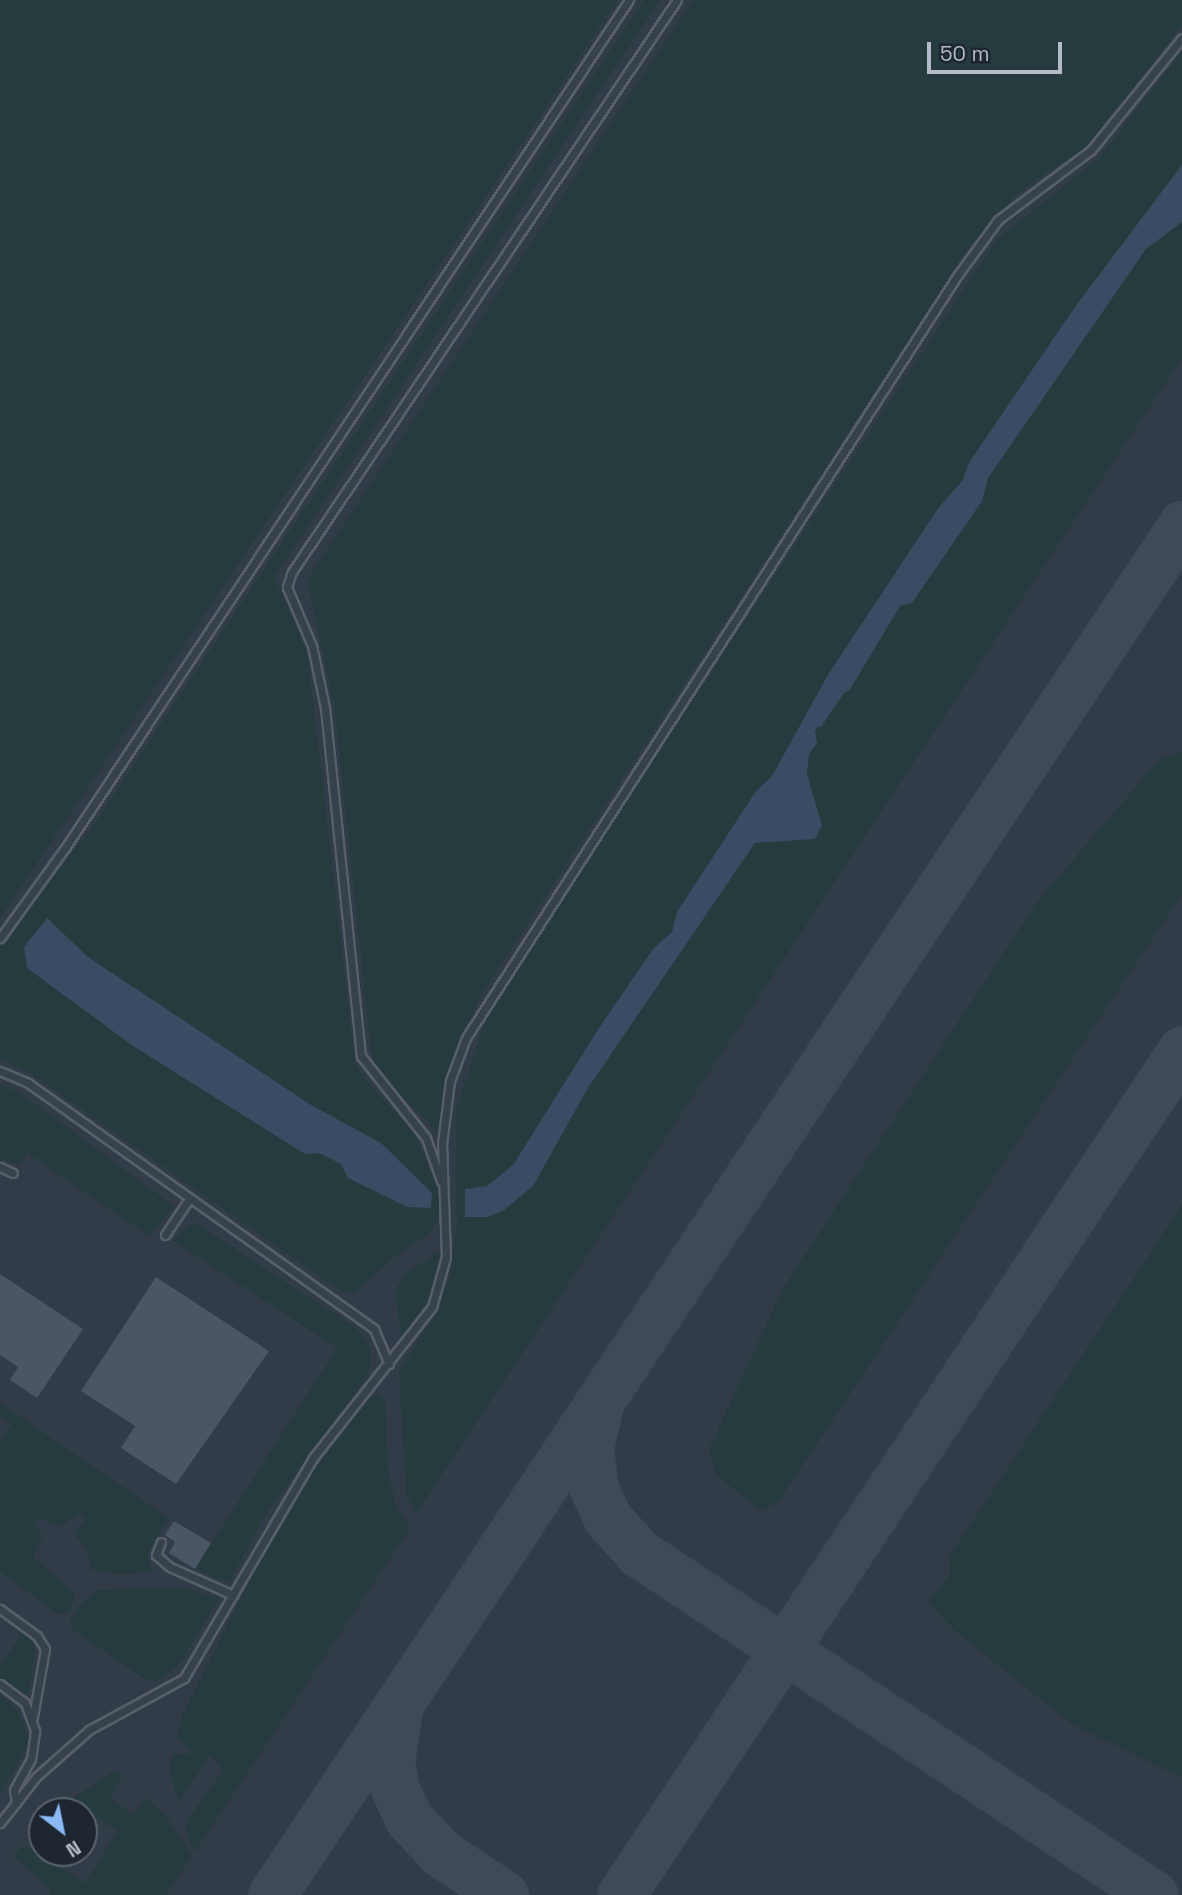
<!DOCTYPE html>
<html>
<head>
<meta charset="utf-8">
<style>
  body { margin:0 }
  #map { position:relative; width:1182px; height:1895px; overflow:hidden; background:#242f3c; font-family:"Space Grotesk",sans-serif }
  div>[style] { position:absolute }
  .airport>* { inset:0; background:#323c49 }
  .green>* { inset:0; background:#263b3d }
  .water>* { inset:0; background:#384c63 }
  .stream>* { height:5px; margin:-2.5px; padding:0 2.5px; transform-origin:2.5px; border-radius:2.5px; background:#384c63 }
  .taxiway>* { height:49px; margin:-24.5px; padding:0 24.5px; transform-origin:24.5px; border-radius:24.5px; background:#3f4a58 }
  .building>* { inset:0; background:#4a5665 }
  .roads { filter:drop-shadow(2px 0 #565f6a) drop-shadow(-2px 0 #565f6a) drop-shadow(0 2px #565f6a) drop-shadow(0 -2px #565f6a) }
  .lane>* { height:7px; margin:-3.5px; padding:0 3.5px; transform-origin:3.5px; border-radius:3.5px; background:#37414c }
  span { translate:-50% -50%; white-space:nowrap; text-align:center; line-height:1.15; -webkit-text-stroke:7px #1d2631; paint-order:stroke }
  .north { position:absolute; left:28px; top:1797px; width:70px; height:70px; box-sizing:border-box; background:#1d2631; border:2px solid #59626d; border-radius:50%; rotate:148deg; font-size:19px; font-weight:700; line-height:28px; text-align:center; color:#b3bcc8 }
  .north::after { content:''; display:block; margin:auto; width:24px; height:32px; background:#8ab9f6; clip-path:polygon(50% 0,100% 100%,50% 72%,0 100%) }
  .scale { position:absolute; left:927px; top:42px; width:135px; height:32px; box-sizing:border-box; border:4px solid #b3bcc8; border-top:0; padding-left:9px; font-size:21px; line-height:24px; white-space:nowrap; color:#b3bcc8; -webkit-text-stroke:5px #1d2631; paint-order:stroke }
</style>
</head>
<body>
<div id="map">
  <div class="airport">
    <div style="clip-path:polygon(evenodd,0 0,1182px 0,1182px 1895px,0 1895px,0 0,42px 1811px,84px 1811px,84px 1853px,42px 1853px,42px 1811px)"></div>
  </div>
  <div class="green">
    <div style="clip-path:polygon(0 0,618px 0,0 918px)"></div>
    <div style="clip-path:polygon(644px 0,660px 0,274px 577px,307px 650px,355px 1063px,375px 1091px,414px 1131px,442px 1200px,440px 1217px,427px 1236px,399px 1253px,355px 1293px,342px 1292px,30px 1073px,0 1059px,0 946px,93px 826px)"></div>
    <div style="clip-path:polygon(693px 0,1182px 0,1182px 26px,1085px 148px,1019px 192px,968px 248px,482px 994px,454px 1054px,440px 1135px,382px 1077px,372px 1060px,335px 711px,307px 579px)"></div>
    <div style="clip-path:polygon(1182px 52px,1182px 358px,416px 1514px,406px 1493px,399px 1371px,435px 1316px,449px 1280px,457px 1224px,456px 1110px,490px 1007px,997px 239px,1099px 158px)"></div>
    <div style="clip-path:polygon(1182px 752px,1182px 894px,779px 1501px,761px 1511px,717px 1475px,709px 1449px,783px 1288px,1037px 902px,1159px 760px)"></div>
    <div style="clip-path:polygon(0 1083px,20px 1093px,174px 1206px,149px 1236px,27px 1153px,19px 1165px,0 1158px)"></div>
    <div style="clip-path:polygon(1182px 1205px,1182px 1777px,1180px 1777px,1070px 1723px,953px 1629px,928px 1602px,951px 1573px,948px 1558px)"></div>
    <div style="clip-path:polygon(194px 1222px,356px 1328px,370px 1346px,370px 1367px,362px 1383px,263px 1518px,229px 1583px,195px 1569px,337px 1348px,172px 1240px)"></div>
    <div style="clip-path:polygon(440px 1251px,433px 1291px,402px 1342px,395px 1290px,407px 1273px)"></div>
    <div style="clip-path:polygon(379px 1395px,385px 1401px,388px 1471px,396px 1506px,410px 1528px,195px 1852px,186px 1834px,187px 1821px,223px 1770px,210px 1755px,178px 1803px,169px 1766px,174px 1754px,192px 1753px,177px 1737px,181px 1718px,266px 1548px,312px 1473px,370px 1397px)"></div>
    <div style="clip-path:polygon(0 1403px,169px 1518px,147px 1554px,152px 1572px,118px 1575px,91px 1569px,87px 1550px,74px 1534px,85px 1520px,81px 1513px,59px 1527px,40px 1518px,35px 1526px,43px 1536px,33px 1557px,75px 1593px,70px 1611px,59px 1615px,0 1572px,0 1440px,12px 1424px,0 1416px)"></div>
    <div style="clip-path:polygon(180px 1587px,219px 1598px,182px 1661px,159px 1681px,146px 1680px,73px 1630px,70px 1620px,78px 1607px,97px 1590px)"></div>
    <div style="clip-path:polygon(0 1616px,26px 1635px,35px 1648px,29px 1692px,17px 1697px,0 1679px,0 1667px,21px 1634px)"></div>
    <div style="clip-path:polygon(0 1694px,18px 1711px,30px 1741px,0 1795px)"></div>
    <div style="clip-path:polygon(115px 1770px,122px 1776px,110px 1798px,134px 1815px,146px 1798px,166px 1816px,192px 1856px,166px 1895px,48px 1895px,51px 1890px,13px 1856px,23px 1845px,85px 1883px,118px 1831px,83px 1809px,67px 1811px,65px 1804px)"></div>
  </div>
  <div class="water">
    <div style="clip-path:polygon(1182px 165px,1182px 222px,1146px 249px,988px 478px,982px 501px,912px 603px,900px 606px,849px 691px,837px 695px,815px 731px,817px 743px,809px 754px,807px 774px,822px 825px,815px 839px,755px 843px,588px 1088px,533px 1186px,504px 1210px,488px 1217px,465px 1217px,465px 1189px,487px 1186px,513px 1165px,599px 1028px,653px 949px,672px 932px,677px 912px,756px 791px,772px 776px,829px 673px,939px 507px,962px 481px,970px 461px,1077px 304px)"></div>
    <div style="clip-path:polygon(47px 918px,88px 957px,311px 1105px,381px 1143px,432px 1193px,431px 1208px,407px 1207px,348px 1178px,341px 1164px,319px 1153px,305px 1154px,133px 1046px,27px 968px,24px 947px)"></div>
  </div>
  <div class="stream">
    <div style="left:819px;top:724px;width:42px;rotate:-55.6deg"></div>
  </div>
  <div class="taxiway">
    <div style="left:598px;top:1409px;width:40px;rotate:103deg"></div>
    <div style="left:589px;top:1448px;width:41px;rotate:83deg"></div>
    <div style="left:594px;top:1489px;width:33px;rotate:65deg"></div>
    <div style="left:608px;top:1519px;width:46px;rotate:47.6deg"></div>
    <div style="left:639px;top:1553px;width:618px;rotate:33.59deg"></div>
    <div style="left:398px;top:1710px;width:53px;rotate:98.7deg"></div>
    <div style="left:390px;top:1762px;width:27px;rotate:80deg"></div>
    <div style="left:395px;top:1789px;width:33px;rotate:65deg"></div>
    <div style="left:409px;top:1819px;width:47px;rotate:46.7deg"></div>
    <div style="left:441px;top:1853px;width:76px;rotate:33.7deg"></div>
    <div style="left:272px;top:1895px;width:1645px;rotate:-56.41deg"></div>
    <div style="left:621px;top:1895px;width:1014px;rotate:-56.42deg"></div>
  </div>
  <div class="building">
    <div style="clip-path:polygon(0 1274px,83px 1329px,37px 1398px,10px 1380px,18px 1367px,0 1355px)"></div>
    <div style="clip-path:polygon(156px 1277px,269px 1351px,176px 1484px,121px 1448px,135px 1426px,81px 1391px)"></div>
    <div style="clip-path:polygon(174px 1521px,211px 1543px,195px 1569px,169px 1553px,175px 1542px,165px 1535px)"></div>
  </div>
  <div class="roads">
    <div class="lane">
      <div style="left:0;top:938px;width:111px;rotate:-54.2deg"></div>
      <div style="left:65px;top:848px;width:1018px;rotate:-56.37deg"></div>
      <div style="left:0;top:1071px;width:30px;rotate:23deg"></div>
      <div style="left:28px;top:1083px;width:425px;rotate:35.4deg"></div>
      <div style="left:374px;top:1329px;width:38px;rotate:67deg"></div>
      <div style="left:0;top:1167px;width:14px;rotate:25deg"></div>
      <div style="left:441px;top:1181px;width:46px;rotate:-109.2deg"></div>
      <div style="left:426px;top:1138px;width:105px;rotate:-128.4deg"></div>
      <div style="left:361px;top:1056px;width:350px;rotate:-95.9deg"></div>
      <div style="left:325px;top:708px;width:63px;rotate:-101.8deg"></div>
      <div style="left:312px;top:646px;width:64px;rotate:-113deg"></div>
      <div style="left:287px;top:587px;width:16px;rotate:-72deg"></div>
      <div style="left:292px;top:572px;width:689px;rotate:-56.06deg"></div>
      <div style="left:165px;top:1235px;width:43px;rotate:-56.3deg"></div>
      <div style="left:161px;top:1542px;width:14px;rotate:111deg"></div>
      <div style="left:156px;top:1555px;width:18px;rotate:41deg"></div>
      <div style="left:170px;top:1567px;width:69px;rotate:24deg"></div>
      <div style="left:0;top:1609px;width:46px;rotate:36.1deg"></div>
      <div style="left:37px;top:1636px;width:15px;rotate:58deg"></div>
      <div style="left:45px;top:1649px;width:69px;rotate:100deg"></div>
      <div style="left:0;top:1684px;width:31px;rotate:37deg"></div>
      <div style="left:25px;top:1703px;width:30px;rotate:70deg"></div>
      <div style="left:35px;top:1731px;width:28px;rotate:98deg"></div>
      <div style="left:31px;top:1759px;width:35px;rotate:119deg"></div>
      <div style="left:14px;top:1790px;width:13px;rotate:81deg"></div>
      <div style="left:0;top:1823px;width:58px;rotate:-52deg"></div>
      <div style="left:36px;top:1777px;width:71px;rotate:-41.6deg"></div>
      <div style="left:89px;top:1730px;width:108px;rotate:-28.7deg"></div>
      <div style="left:184px;top:1678px;width:255px;rotate:-59.6deg"></div>
      <div style="left:313px;top:1458px;width:192px;rotate:-51.8deg"></div>
      <div style="left:432px;top:1307px;width:52px;rotate:-74.4deg"></div>
      <div style="left:446px;top:1257px;width:113px;rotate:-92deg"></div>
      <div style="left:442px;top:1144px;width:64px;rotate:-82.8deg"></div>
      <div style="left:450px;top:1081px;width:46px;rotate:-69.6deg"></div>
      <div style="left:466px;top:1038px;width:906px;rotate:-57.2deg"></div>
      <div style="left:957px;top:276px;width:69px;rotate:-53.8deg"></div>
      <div style="left:998px;top:220px;width:116px;rotate:-37deg"></div>
      <div style="left:1091px;top:150px;width:144px;rotate:-50.9deg"></div>
    </div>
  </div>
  <div class="north">N</div>
  <div class="scale">50 m</div>
</div>
</body>
</html>
